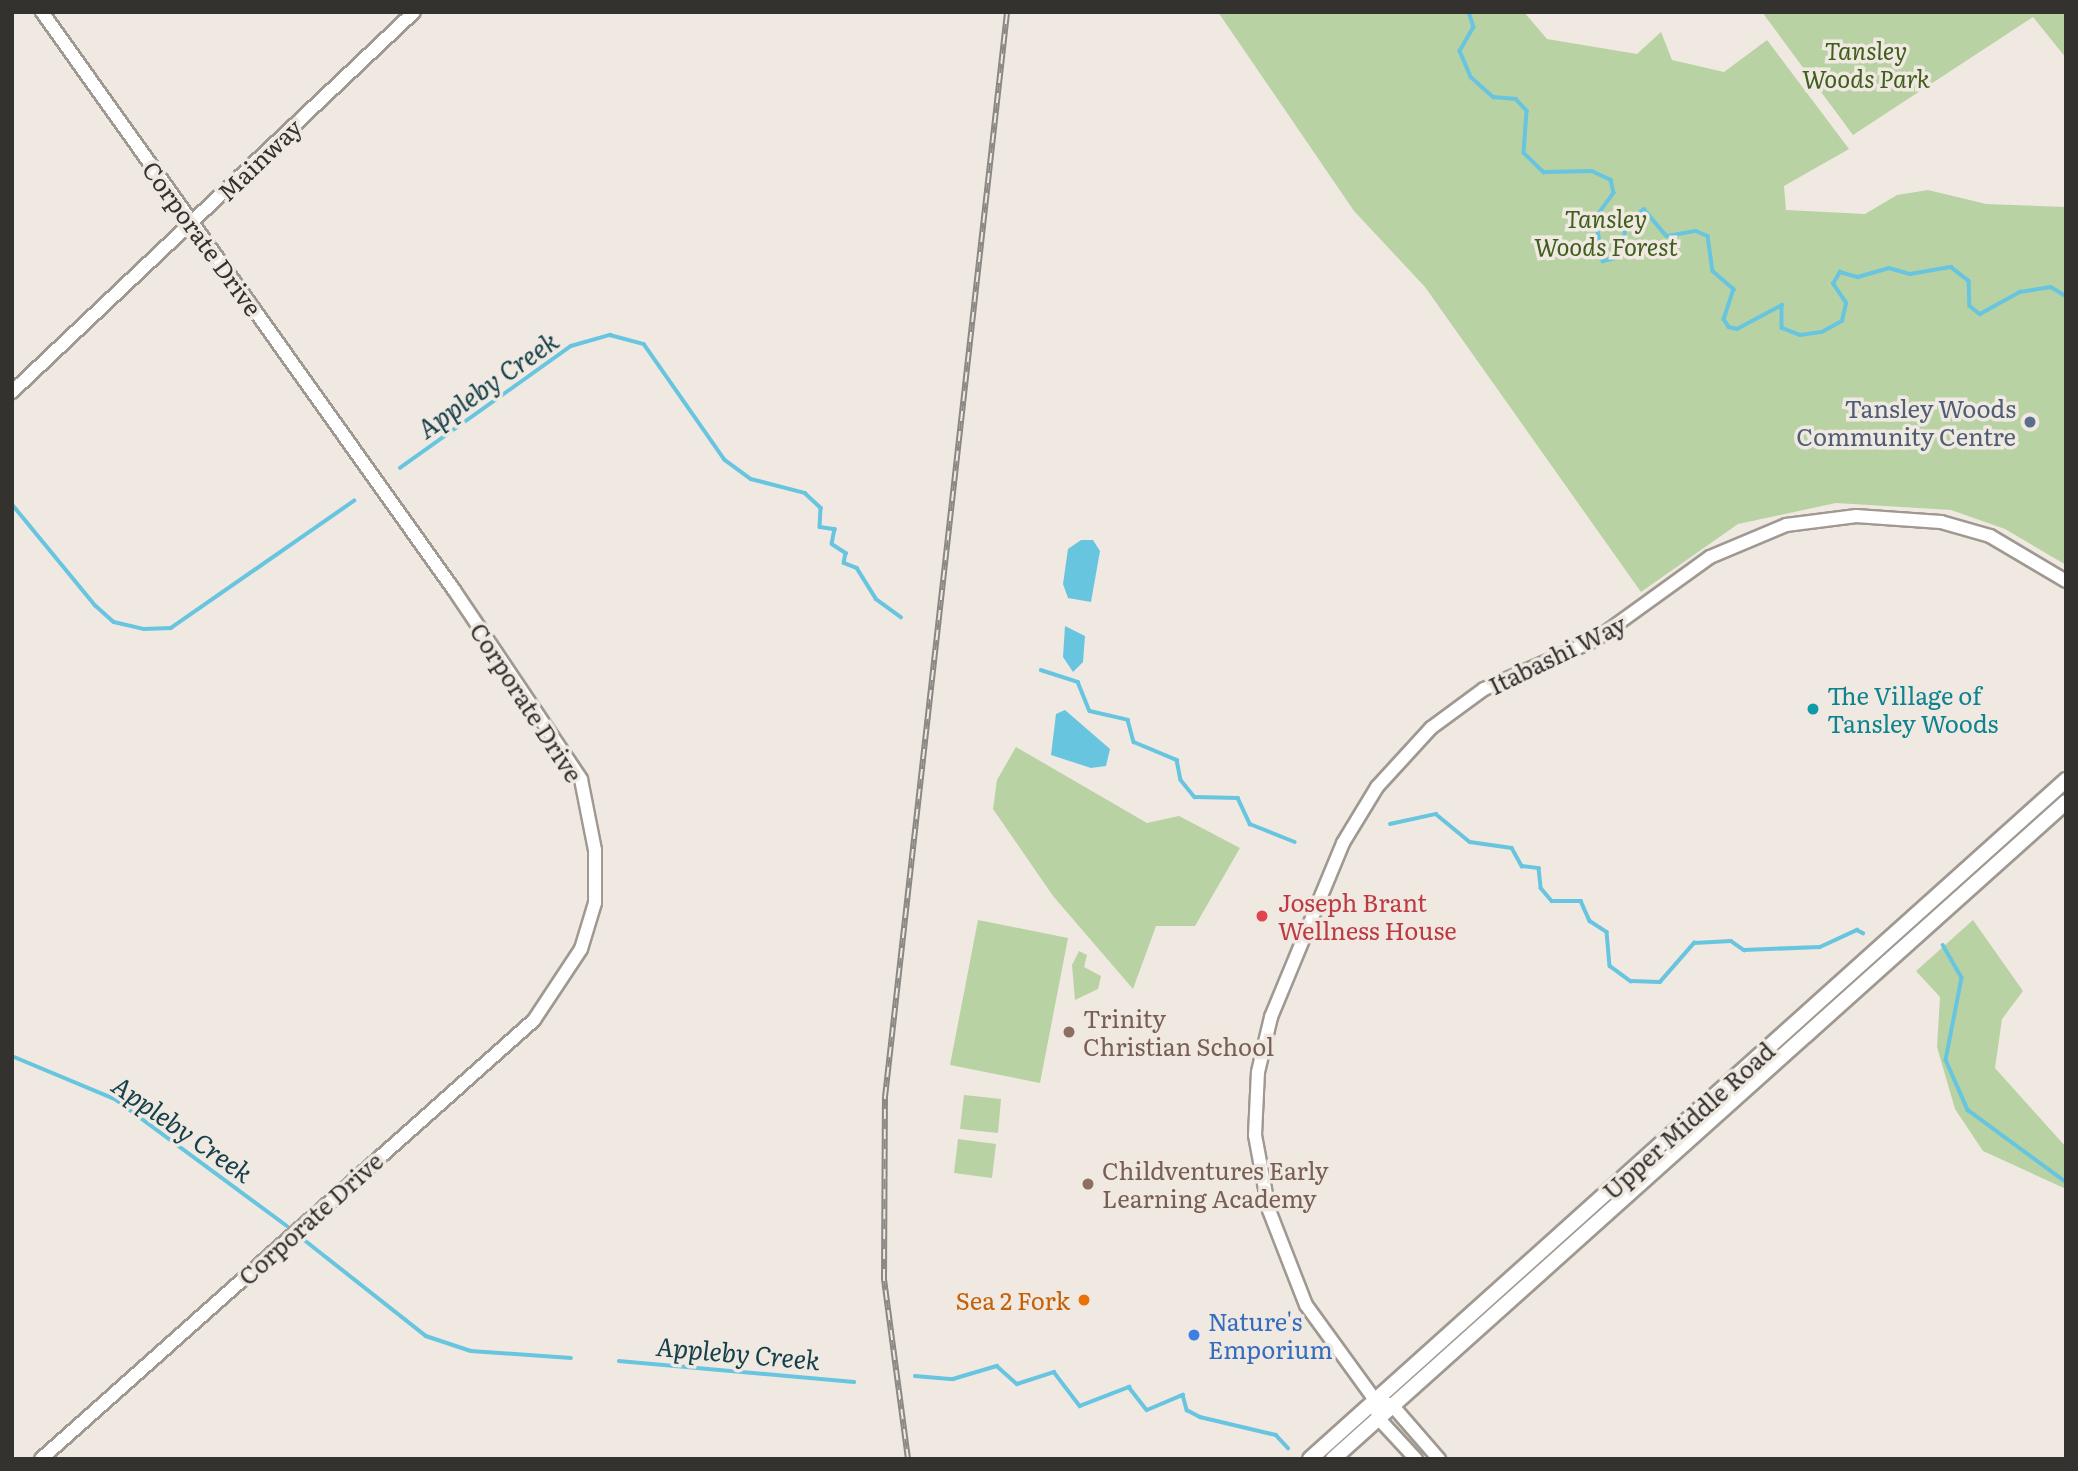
<!DOCTYPE html>
<html>
<head>
<meta charset="utf-8">
<style>
  body { margin:0 }
  #map { position:relative; width:2078px; height:1471px; overflow:hidden; background:#f0e9e2; font-family:Literata,serif }
  div>[style] { position:absolute }
  .green>* { inset:0; background:#b9d2a4 }
  .water>* { inset:0; background:#68c5df }
  .stream>* { height:3.5px; margin:-1.75px; padding:0 1.75px; transform-origin:1.75px; border-radius:1.75px; background:#68c5df }
  .roads { filter:drop-shadow(2px 0 #9f9992) drop-shadow(-2px 0 #9f9992) drop-shadow(0 2px #9f9992) drop-shadow(0 -2px #9f9992) }
  .tertiary>* { height:12px; margin:-6px; padding:0 6px; transform-origin:6px; border-radius:6px; background:#fff }
  .secondary>* { height:14px; margin:-7px; padding:0 7px; transform-origin:7px; border-radius:7px; background:#fff }
  .rail>* { height:6px; margin-top:-3px; transform-origin:0; background:repeating-linear-gradient(90deg,#f0e9e2 0 10px,#8b8782 0 20px); box-sizing:border-box; border-block:2px solid #8b8782 }
  .dots>* { width:19px; height:19px; translate:-50% -50%; box-sizing:border-box; border:4px solid #f0e9e2; border-radius:50% }
  span { translate:-50% -50%; white-space:nowrap; text-align:center; line-height:1.15; -webkit-text-stroke:7px #f0e9e2; paint-order:stroke }
  .park-label { font-size:24px; color:#405f1c; font-style:italic }
  .street-label { font-size:24px; color:#34322f }
  .service-label { font-size:24px; color:#4e5e75 }
  .right { translate:-100% -50%; text-align:right }
  .culture-label { font-size:24px; color:#0d838f }
  .left { translate:0 -50%; text-align:left }
  .health-label { font-size:24px; color:#be3a42 }
  .education-label { font-size:24px; color:#785e54 }
  .food-label { font-size:24px; color:#c56008 }
  .shop-label { font-size:24px; color:#366cbe }
  .water-label { font-size:26px; color:#16414c; font-style:italic }
  .frame { position:absolute; inset:0; border:14px solid #34322f; pointer-events:none }
</style>
</head>
<body>
<div id="map">
  <div class="green">
    <div style="clip-path:polygon(1218px 12px,1524px 12px,1547px 39px,1637px 54px,1661px 32px,1672px 60px,1724px 72px,1767px 40px,1849px 149px,1784px 186px,1786px 210px,1865px 214px,1897px 195px,1928px 190px,1986px 204px,2066px 207px,2066px 565px,2005px 529px,1951px 510px,1836px 503px,1738px 524px,1641px 592px,1425px 287px,1354px 211px)"></div>
    <div style="clip-path:polygon(1762px 12px,2066px 12px,2066px 58px,2033px 17px,1853px 135px)"></div>
    <div style="clip-path:polygon(1016px 747px,1147px 823px,1179px 816px,1240px 848px,1195px 926px,1156px 926px,1133px 989px,1053px 896px,993px 809px,997px 780px)"></div>
    <div style="clip-path:polygon(978px 920px,1068px 938px,1040px 1083px,950px 1065px)"></div>
    <div style="clip-path:polygon(1973px 920px,2023px 991px,2002px 1019px,1995px 1068px,2066px 1147px,2066px 1189px,1983px 1151px,1955px 1109px,1937px 1047px,1940px 997px,1916px 971px)"></div>
    <div style="clip-path:polygon(1079px 951px,1087px 955px,1084px 967px,1101px 976px,1098px 989px,1075px 1000px,1072px 965px)"></div>
    <div style="clip-path:polygon(964px 1095px,1001px 1099px,998px 1133px,960px 1129px)"></div>
    <div style="clip-path:polygon(958px 1139px,996px 1144px,992px 1178px,954px 1173px)"></div>
  </div>
  <div class="water">
    <div style="clip-path:polygon(1081px 540px,1093px 540px,1100px 551px,1091px 602px,1068px 598px,1063px 584px,1068px 549px)"></div>
    <div style="clip-path:polygon(1065px 626px,1085px 636px,1083px 662px,1073px 672px,1063px 657px)"></div>
    <div style="clip-path:polygon(1065px 710px,1110px 749px,1106px 766px,1091px 768px,1051px 755px,1056px 714px)"></div>
  </div>
  <div class="stream">
    <div style="left:1469px;top:12px;width:16px;rotate:72deg"></div>
    <div style="left:1474px;top:27px;width:28px;rotate:120deg"></div>
    <div style="left:1460px;top:51px;width:28px;rotate:67deg"></div>
    <div style="left:1471px;top:77px;width:30px;rotate:42deg"></div>
    <div style="left:1493px;top:97px;width:23px;rotate:5deg"></div>
    <div style="left:1516px;top:99px;width:16px;rotate:47deg"></div>
    <div style="left:1527px;top:111px;width:42px;rotate:94.1deg"></div>
    <div style="left:1524px;top:153px;width:28px;rotate:44deg"></div>
    <div style="left:1544px;top:172px;width:48px;rotate:-1.2deg"></div>
    <div style="left:1592px;top:171px;width:21px;rotate:25deg"></div>
    <div style="left:1611px;top:180px;width:13px;rotate:77deg"></div>
    <div style="left:1614px;top:193px;width:31px;rotate:126deg"></div>
    <div style="left:1596px;top:218px;width:44px;rotate:80.8deg"></div>
    <div style="left:1603px;top:261px;width:17px;rotate:-13deg"></div>
    <div style="left:1620px;top:257px;width:36px;rotate:-79deg"></div>
    <div style="left:1627px;top:222px;width:21px;rotate:-37deg"></div>
    <div style="left:1644px;top:209px;width:35px;rotate:50deg"></div>
    <div style="left:1667px;top:236px;width:29px;rotate:-10deg"></div>
    <div style="left:1696px;top:231px;width:13px;rotate:23deg"></div>
    <div style="left:1708px;top:236px;width:35px;rotate:82deg"></div>
    <div style="left:1713px;top:271px;width:28px;rotate:41deg"></div>
    <div style="left:1734px;top:289px;width:32px;rotate:108deg"></div>
    <div style="left:1724px;top:319px;width:9px;rotate:58deg"></div>
    <div style="left:1729px;top:327px;width:8px;rotate:14deg"></div>
    <div style="left:1737px;top:329px;width:51px;rotate:-28.1deg"></div>
    <div style="left:1782px;top:305px;width:23px;rotate:90deg"></div>
    <div style="left:1782px;top:328px;width:19px;rotate:21deg"></div>
    <div style="left:1800px;top:335px;width:22px;rotate:-8deg"></div>
    <div style="left:1822px;top:332px;width:23px;rotate:-29deg"></div>
    <div style="left:1842px;top:321px;width:18px;rotate:-77deg"></div>
    <div style="left:1846px;top:303px;width:23px;rotate:-124deg"></div>
    <div style="left:1833px;top:284px;width:14px;rotate:-60deg"></div>
    <div style="left:1840px;top:272px;width:19px;rotate:16deg"></div>
    <div style="left:1858px;top:277px;width:32px;rotate:-16deg"></div>
    <div style="left:1889px;top:268px;width:22px;rotate:16deg"></div>
    <div style="left:1910px;top:274px;width:42px;rotate:-9.7deg"></div>
    <div style="left:1951px;top:267px;width:23px;rotate:38deg"></div>
    <div style="left:1969px;top:281px;width:25px;rotate:88deg"></div>
    <div style="left:1970px;top:306px;width:13px;rotate:39deg"></div>
    <div style="left:1980px;top:314px;width:46px;rotate:-28.8deg"></div>
    <div style="left:2020px;top:292px;width:31px;rotate:-9deg"></div>
    <div style="left:2051px;top:287px;width:17px;rotate:31deg"></div>
    <div style="left:400px;top:468px;width:210px;rotate:-35.5deg"></div>
    <div style="left:571px;top:346px;width:41px;rotate:-15.8deg"></div>
    <div style="left:610px;top:335px;width:35px;rotate:15deg"></div>
    <div style="left:644px;top:344px;width:141px;rotate:55.1deg"></div>
    <div style="left:725px;top:460px;width:32px;rotate:36deg"></div>
    <div style="left:751px;top:479px;width:56px;rotate:14.5deg"></div>
    <div style="left:805px;top:493px;width:22px;rotate:43deg"></div>
    <div style="left:821px;top:508px;width:19px;rotate:93deg"></div>
    <div style="left:820px;top:527px;width:15px;rotate:8deg"></div>
    <div style="left:835px;top:529px;width:15px;rotate:101deg"></div>
    <div style="left:832px;top:544px;width:17px;rotate:33deg"></div>
    <div style="left:846px;top:553px;width:10px;rotate:101deg"></div>
    <div style="left:844px;top:563px;width:14px;rotate:21deg"></div>
    <div style="left:857px;top:568px;width:36px;rotate:58deg"></div>
    <div style="left:876px;top:599px;width:31px;rotate:36deg"></div>
    <div style="left:12px;top:504px;width:131px;rotate:50.6deg"></div>
    <div style="left:95px;top:605px;width:25px;rotate:42deg"></div>
    <div style="left:114px;top:622px;width:31px;rotate:13deg"></div>
    <div style="left:144px;top:629px;width:27px;rotate:-2deg"></div>
    <div style="left:171px;top:628px;width:223px;rotate:-34.8deg"></div>
    <div style="left:1041px;top:670px;width:39px;rotate:18deg"></div>
    <div style="left:1078px;top:682px;width:31px;rotate:68deg"></div>
    <div style="left:1090px;top:711px;width:39px;rotate:13deg"></div>
    <div style="left:1128px;top:720px;width:23px;rotate:75deg"></div>
    <div style="left:1134px;top:742px;width:47px;rotate:22.7deg"></div>
    <div style="left:1177px;top:760px;width:20px;rotate:79deg"></div>
    <div style="left:1181px;top:780px;width:22px;rotate:51deg"></div>
    <div style="left:1195px;top:797px;width:43px;rotate:1.3deg"></div>
    <div style="left:1238px;top:798px;width:29px;rotate:65deg"></div>
    <div style="left:1250px;top:824px;width:48px;rotate:21.8deg"></div>
    <div style="left:1390px;top:824px;width:47px;rotate:-12.3deg"></div>
    <div style="left:1436px;top:814px;width:44px;rotate:39.5deg"></div>
    <div style="left:1470px;top:842px;width:42px;rotate:8.1deg"></div>
    <div style="left:1512px;top:848px;width:21px;rotate:61deg"></div>
    <div style="left:1522px;top:866px;width:17px;rotate:7deg"></div>
    <div style="left:1539px;top:868px;width:20px;rotate:84deg"></div>
    <div style="left:1541px;top:888px;width:17px;rotate:50deg"></div>
    <div style="left:1552px;top:901px;width:29px"></div>
    <div style="left:1581px;top:901px;width:22px;rotate:66deg"></div>
    <div style="left:1590px;top:921px;width:20px;rotate:33deg"></div>
    <div style="left:1607px;top:932px;width:34px;rotate:85deg"></div>
    <div style="left:1610px;top:966px;width:26px;rotate:36deg"></div>
    <div style="left:1631px;top:981px;width:29px;rotate:2deg"></div>
    <div style="left:1660px;top:982px;width:52px;rotate:-48.9deg"></div>
    <div style="left:1694px;top:943px;width:37px;rotate:-3deg"></div>
    <div style="left:1731px;top:941px;width:16px;rotate:35deg"></div>
    <div style="left:1744px;top:950px;width:76px;rotate:-2.3deg"></div>
    <div style="left:1820px;top:947px;width:41px;rotate:-24.7deg"></div>
    <div style="left:1857px;top:930px;width:7px;rotate:27deg"></div>
    <div style="left:1943px;top:945px;width:38px;rotate:60deg"></div>
    <div style="left:1962px;top:978px;width:84px;rotate:101deg"></div>
    <div style="left:1946px;top:1060px;width:55px;rotate:66.3deg"></div>
    <div style="left:1968px;top:1110px;width:122px;rotate:36.3deg"></div>
    <div style="left:12px;top:1056px;width:112px;rotate:22.7deg"></div>
    <div style="left:115px;top:1099px;width:214px;rotate:36.4deg"></div>
    <div style="left:302px;top:1238px;width:158px;rotate:38.3deg"></div>
    <div style="left:426px;top:1336px;width:47px;rotate:18.4deg"></div>
    <div style="left:471px;top:1351px;width:100px;rotate:4deg"></div>
    <div style="left:619px;top:1361px;width:236px;rotate:5.1deg"></div>
    <div style="left:915px;top:1376px;width:38px;rotate:5deg"></div>
    <div style="left:953px;top:1379px;width:46px;rotate:-16.5deg"></div>
    <div style="left:997px;top:1366px;width:27px;rotate:42deg"></div>
    <div style="left:1017px;top:1384px;width:39px;rotate:-18deg"></div>
    <div style="left:1054px;top:1372px;width:43px;rotate:52.6deg"></div>
    <div style="left:1080px;top:1406px;width:53px;rotate:-21.2deg"></div>
    <div style="left:1129px;top:1387px;width:29px;rotate:52deg"></div>
    <div style="left:1147px;top:1410px;width:39px;rotate:-23deg"></div>
    <div style="left:1183px;top:1395px;width:16px;rotate:75deg"></div>
    <div style="left:1187px;top:1410px;width:15px;rotate:28deg"></div>
    <div style="left:1200px;top:1417px;width:78px;rotate:13.3deg"></div>
    <div style="left:1276px;top:1435px;width:18px;rotate:47deg"></div>
  </div>
  <div class="roads">
    <div class="tertiary">
      <div style="left:12px;top:392px;width:553px;rotate:-43.39deg"></div>
      <div style="left:1375px;top:1400px;width:18px;rotate:16deg"></div>
      <div style="left:1392px;top:1405px;width:72px;rotate:49deg"></div>
      <div style="left:41px;top:1459px;width:660px;rotate:-41.68deg"></div>
      <div style="left:534px;top:1020px;width:85px;rotate:-56.5deg"></div>
      <div style="left:581px;top:949px;width:48px;rotate:-73.1deg"></div>
      <div style="left:595px;top:903px;width:53px;rotate:-90deg"></div>
      <div style="left:595px;top:850px;width:72px;rotate:-101.2deg"></div>
      <div style="left:581px;top:779px;width:228px;rotate:-123.9deg"></div>
      <div style="left:454px;top:590px;width:710px;rotate:-125.48deg"></div>
      <div style="left:1416px;top:1459px;width:56px;rotate:-132.8deg"></div>
      <div style="left:1378px;top:1418px;width:18px;rotate:-99deg"></div>
      <div style="left:1375px;top:1400px;width:117px;rotate:-126deg"></div>
      <div style="left:1306px;top:1305px;width:102px;rotate:-111.3deg"></div>
      <div style="left:1269px;top:1210px;width:76px;rotate:-100.6deg"></div>
      <div style="left:1255px;top:1135px;width:63px;rotate:-87.3deg"></div>
      <div style="left:1258px;top:1072px;width:57px;rotate:-76.7deg"></div>
      <div style="left:1271px;top:1017px;width:188px;rotate:-67.5deg"></div>
      <div style="left:1343px;top:843px;width:66px;rotate:-58.7deg"></div>
      <div style="left:1377px;top:787px;width:80px;rotate:-47.5deg"></div>
      <div style="left:1431px;top:728px;width:66px;rotate:-36.3deg"></div>
      <div style="left:1484px;top:689px;width:121px;rotate:-23.8deg"></div>
      <div style="left:1595px;top:640px;width:142px;rotate:-35.8deg"></div>
      <div style="left:1710px;top:557px;width:82px;rotate:-22.8deg"></div>
      <div style="left:1786px;top:525px;width:71px;rotate:-7.3deg"></div>
      <div style="left:1856px;top:516px;width:85px;rotate:4deg"></div>
      <div style="left:1941px;top:522px;width:51px;rotate:15.9deg"></div>
      <div style="left:1990px;top:536px;width:88px;rotate:30.6deg"></div>
    </div>
    <div class="secondary">
      <div style="left:1310px;top:1459px;width:1016px;rotate:-41.93deg"></div>
      <div style="left:1333px;top:1459px;width:984px;rotate:-41.87deg"></div>
    </div>
  </div>
  <div class="rail">
    <div style="left:908px;top:1459px;width:182px;rotate:-97.6deg"></div>
    <div style="left:884px;top:1279px;width:182px;rotate:-89.7deg"></div>
    <div style="left:885px;top:1097px;width:1092px;rotate:-83.58deg"></div>
  </div>
  <div class="dots">
    <div style="left:2030px;top:422px;background:#5c6f8a"></div>
    <div style="left:1813px;top:709px;background:#0f9aa8"></div>
    <div style="left:1262px;top:916px;background:#e0444e"></div>
    <div style="left:1069px;top:1032px;background:#8d6e63"></div>
    <div style="left:1088px;top:1184px;background:#8d6e63"></div>
    <div style="left:1084px;top:1300px;background:#e8710a"></div>
    <div style="left:1194px;top:1335px;background:#3f7fe0"></div>
  </div>
  <div class="park-label">
    <span style="left:1866px;top:64px">Tansley<br>Woods Park</span>
    <span style="left:1606px;top:232px">Tansley<br>Woods Forest</span>
  </div>
  <div class="street-label">
    <span style="left:259px;top:159px;rotate:-44deg">Mainway</span>
    <span style="left:203px;top:238px;rotate:54deg">Corporate Drive</span>
    <span style="left:1557px;top:654px;rotate:-26deg">Itabashi Way</span>
    <span style="left:527px;top:702px;rotate:57deg">Corporate Drive</span>
    <span style="left:1688px;top:1120px;rotate:-42deg">Upper Middle Road</span>
    <span style="left:310px;top:1218px;rotate:-42deg">Corporate Drive</span>
  </div>
  <div class="service-label">
    <span class="right" style="left:2016px;top:422px">Tansley Woods<br>Community Centre</span>
  </div>
  <div class="culture-label">
    <span class="left" style="left:1827px;top:709px">The Village of<br>Tansley Woods</span>
  </div>
  <div class="health-label">
    <span class="left" style="left:1278px;top:916px">Joseph Brant<br>Wellness House</span>
  </div>
  <div class="education-label">
    <span class="left" style="left:1083px;top:1032px">Trinity<br>Christian School</span>
    <span class="left" style="left:1102px;top:1184px">Childventures Early<br>Learning Academy</span>
  </div>
  <div class="food-label">
    <span class="right" style="left:1070px;top:1300px">Sea 2 Fork</span>
  </div>
  <div class="shop-label">
    <span class="left" style="left:1208px;top:1335px">Nature's<br>Emporium</span>
  </div>
  <div class="water-label">
    <span style="left:487px;top:384px;rotate:-35deg">Appleby Creek</span>
    <span style="left:183px;top:1128px;rotate:35deg">Appleby Creek</span>
    <span style="left:738px;top:1352px;rotate:5deg">Appleby Creek</span>
  </div>
  <div class="frame"></div>
</div>
</body>
</html>
